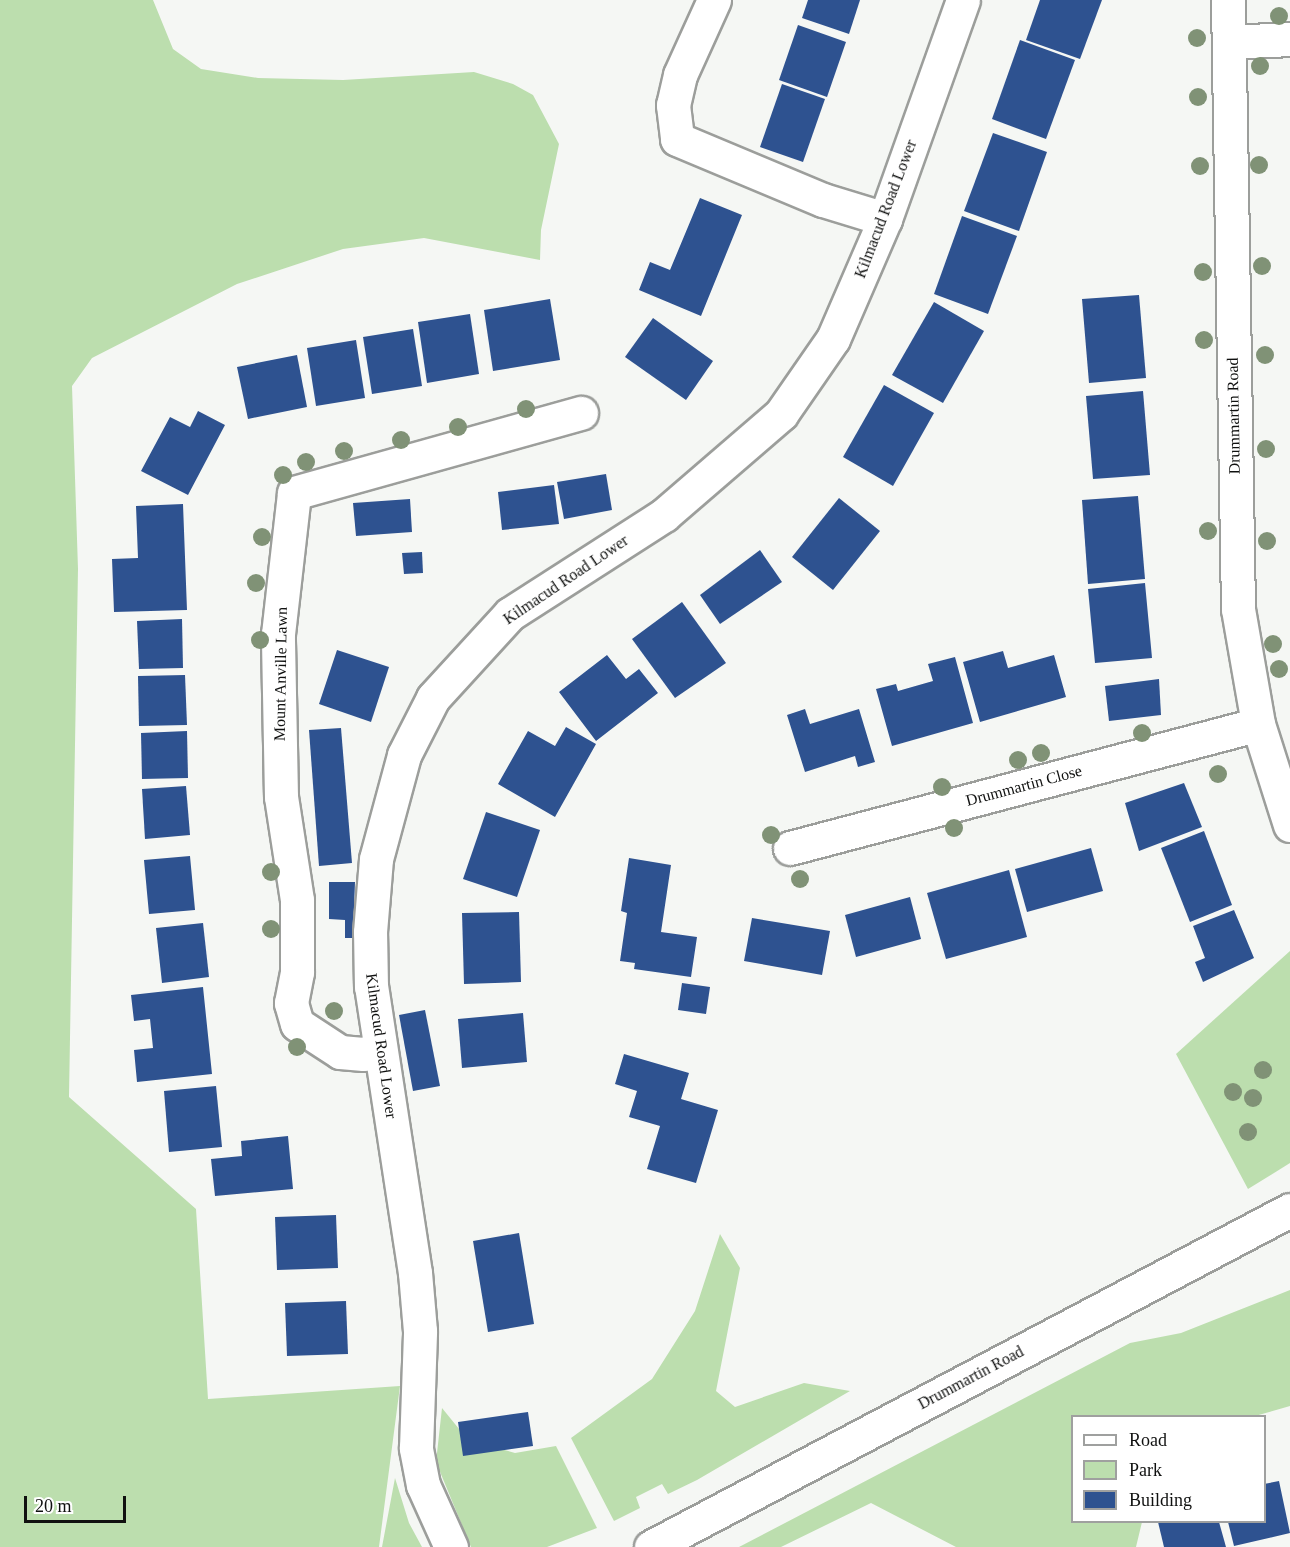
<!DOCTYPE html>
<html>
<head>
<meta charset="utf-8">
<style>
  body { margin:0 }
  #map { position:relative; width:1290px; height:1547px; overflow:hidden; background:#f5f7f4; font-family:"Times New Roman",serif }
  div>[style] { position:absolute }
  .green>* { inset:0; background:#bcdeae }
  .building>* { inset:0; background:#2e5290 }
  .roads { filter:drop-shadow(2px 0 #9c9e9b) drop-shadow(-2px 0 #9c9e9b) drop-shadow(0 2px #9c9e9b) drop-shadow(0 -2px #9c9e9b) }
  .minor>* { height:33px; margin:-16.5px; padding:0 16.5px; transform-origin:16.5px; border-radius:16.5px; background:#fff }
  .secondary>* { height:33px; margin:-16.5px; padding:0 16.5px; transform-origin:16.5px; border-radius:16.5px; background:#fff }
  .trees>* { width:18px; height:18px; margin:-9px; border-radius:50%; background:#809276 }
  span { translate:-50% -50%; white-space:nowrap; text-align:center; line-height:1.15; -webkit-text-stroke:6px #fff; paint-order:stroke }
  .street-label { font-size:16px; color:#101110 }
  .legend { position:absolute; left:1071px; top:1415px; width:195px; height:108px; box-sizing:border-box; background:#fff; border:2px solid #9fa09f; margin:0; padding:8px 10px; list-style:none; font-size:18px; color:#101110 }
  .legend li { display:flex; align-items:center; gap:12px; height:30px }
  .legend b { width:30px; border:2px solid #9fa09f }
  .scale { position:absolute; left:24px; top:1496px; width:102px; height:27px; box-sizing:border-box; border:3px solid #101110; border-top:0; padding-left:8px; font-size:18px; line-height:21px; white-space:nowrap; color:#101110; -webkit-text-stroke:4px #fff; paint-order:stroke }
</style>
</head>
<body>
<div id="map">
  <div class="green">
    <div style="clip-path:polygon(0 0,153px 0,173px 49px,201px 69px,258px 78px,343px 80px,474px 72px,513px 84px,533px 95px,559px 144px,541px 230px,540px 260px,424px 238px,343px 249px,237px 284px,92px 358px,72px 386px,78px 569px,69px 1097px,196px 1209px,208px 1399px,400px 1386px,379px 1547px,0 1547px)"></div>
    <div style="clip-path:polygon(1290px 951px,1290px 1163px,1248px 1189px,1176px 1054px)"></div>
    <div style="clip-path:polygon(720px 1234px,740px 1268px,716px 1391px,735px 1407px,804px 1383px,850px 1391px,697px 1480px,668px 1494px,662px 1484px,636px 1497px,640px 1508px,614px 1521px,571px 1438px,652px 1379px,695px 1311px)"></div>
    <div style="clip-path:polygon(1290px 1290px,1290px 1406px,1255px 1416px,1072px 1416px,1072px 1522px,1142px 1522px,1136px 1547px,956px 1547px,871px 1503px,781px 1547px,739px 1547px,1130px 1343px,1181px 1333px)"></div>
    <div style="clip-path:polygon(442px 1408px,468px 1440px,515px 1453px,556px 1446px,597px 1528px,547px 1547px,471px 1547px,436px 1462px)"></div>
    <div style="clip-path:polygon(395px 1478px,409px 1523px,422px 1547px,382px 1547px)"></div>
  </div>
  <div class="building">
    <div style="clip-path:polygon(808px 0,860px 0,849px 34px,802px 18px)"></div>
    <div style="clip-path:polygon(1040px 0,1102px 0,1080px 59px,1026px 40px)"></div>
    <div style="clip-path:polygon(798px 25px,846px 42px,827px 97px,779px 80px)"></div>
    <div style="clip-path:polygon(1020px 40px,1075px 60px,1046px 139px,992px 119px)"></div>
    <div style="clip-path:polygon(782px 84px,825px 99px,803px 162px,760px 147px)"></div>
    <div style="clip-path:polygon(993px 133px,1047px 152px,1019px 231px,964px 211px)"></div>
    <div style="clip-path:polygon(700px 198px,742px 215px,701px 316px,639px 290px,650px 262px,670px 270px)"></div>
    <div style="clip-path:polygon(962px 216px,1017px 236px,988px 314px,934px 294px)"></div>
    <div style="clip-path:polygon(1139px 295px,1146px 378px,1089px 383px,1082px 299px)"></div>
    <div style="clip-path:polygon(550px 299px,560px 360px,493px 371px,484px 310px)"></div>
    <div style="clip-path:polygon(934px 302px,984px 331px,943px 403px,892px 375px)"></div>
    <div style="clip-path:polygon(470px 314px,479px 374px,427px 383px,418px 322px)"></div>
    <div style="clip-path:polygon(653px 318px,713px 361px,686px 400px,625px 357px)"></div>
    <div style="clip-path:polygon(413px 329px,422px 386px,372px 394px,363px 337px)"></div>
    <div style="clip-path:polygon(356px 340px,365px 398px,316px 406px,307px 348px)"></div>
    <div style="clip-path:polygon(297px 355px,307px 407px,248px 419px,237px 367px)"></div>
    <div style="clip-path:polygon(884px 385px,934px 413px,893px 486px,843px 457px)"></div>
    <div style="clip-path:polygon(1143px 391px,1150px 475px,1093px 479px,1086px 396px)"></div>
    <div style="clip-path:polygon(198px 411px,225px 425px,188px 495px,141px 471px,170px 417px,190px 427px)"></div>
    <div style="clip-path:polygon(606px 474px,612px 510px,564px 519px,557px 482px)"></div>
    <div style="clip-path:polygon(554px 485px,559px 524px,502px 530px,498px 492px)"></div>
    <div style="clip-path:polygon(1138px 496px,1145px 579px,1088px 584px,1082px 500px)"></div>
    <div style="clip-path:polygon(839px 498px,880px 531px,833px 590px,792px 557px)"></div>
    <div style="clip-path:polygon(410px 499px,412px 532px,356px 536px,353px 503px)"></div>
    <div style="clip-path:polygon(183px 504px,187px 610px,114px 612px,112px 559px,138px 558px,136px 506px)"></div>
    <div style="clip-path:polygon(760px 550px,782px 582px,720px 624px,700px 595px)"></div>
    <div style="clip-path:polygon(422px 552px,423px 573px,404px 574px,402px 553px)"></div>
    <div style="clip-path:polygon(1145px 583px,1152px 658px,1095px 663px,1088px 589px)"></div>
    <div style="clip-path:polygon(682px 602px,726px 663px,675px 698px,632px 639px)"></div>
    <div style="clip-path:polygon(182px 619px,183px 668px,139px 669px,137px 621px)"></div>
    <div style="clip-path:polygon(337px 650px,389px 667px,371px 722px,319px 704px)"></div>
    <div style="clip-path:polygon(1003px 651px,1008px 668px,1054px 655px,1066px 697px,980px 722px,963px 662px)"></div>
    <div style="clip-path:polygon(607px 655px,626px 679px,639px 669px,658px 693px,596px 741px,559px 692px)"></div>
    <div style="clip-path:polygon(955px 657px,973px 723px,892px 746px,876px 689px,896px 684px,898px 691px,933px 681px,928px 664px)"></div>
    <div style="clip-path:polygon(185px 675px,187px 725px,139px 726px,138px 676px)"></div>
    <div style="clip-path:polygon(1159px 679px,1161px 715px,1109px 721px,1105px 686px)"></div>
    <div style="clip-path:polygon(805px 709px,810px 724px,859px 709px,875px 762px,858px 767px,855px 756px,805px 772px,787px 715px)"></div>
    <div style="clip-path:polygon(566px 727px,596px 744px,555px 817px,498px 784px,528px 731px,555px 746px)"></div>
    <div style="clip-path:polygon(341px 728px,352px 863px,319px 866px,309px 730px)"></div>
    <div style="clip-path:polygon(187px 731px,188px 778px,142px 779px,141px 733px)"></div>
    <div style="clip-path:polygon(1184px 783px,1202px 827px,1139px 851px,1125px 803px)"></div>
    <div style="clip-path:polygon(186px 786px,190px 835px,145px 839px,142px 789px)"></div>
    <div style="clip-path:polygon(486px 812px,540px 830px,517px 897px,463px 879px)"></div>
    <div style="clip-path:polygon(1204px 831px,1232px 905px,1190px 922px,1161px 848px)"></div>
    <div style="clip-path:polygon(1091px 848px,1103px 891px,1027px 912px,1015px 869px)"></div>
    <div style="clip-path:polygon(190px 856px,195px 910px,149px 914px,144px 860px)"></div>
    <div style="clip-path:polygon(629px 858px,671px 865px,661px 932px,697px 937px,691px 977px,634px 969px,635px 963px,620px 961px,627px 913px,621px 911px)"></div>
    <div style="clip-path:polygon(1009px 870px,1027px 937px,946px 959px,927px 893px)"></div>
    <div style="clip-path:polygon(329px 882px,355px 882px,353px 938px,345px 938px,345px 920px,329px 919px)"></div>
    <div style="clip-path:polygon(910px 897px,921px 939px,856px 957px,845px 915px)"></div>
    <div style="clip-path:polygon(1234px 910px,1254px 958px,1203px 982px,1195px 962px,1205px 958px,1193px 926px)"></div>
    <div style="clip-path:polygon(519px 912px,521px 982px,464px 984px,462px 913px)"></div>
    <div style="clip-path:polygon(752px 918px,830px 931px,822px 975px,744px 961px)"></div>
    <div style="clip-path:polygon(203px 923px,209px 977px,162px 983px,156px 928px)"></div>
    <div style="clip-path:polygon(682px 983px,710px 987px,706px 1014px,678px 1010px)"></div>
    <div style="clip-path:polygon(203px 987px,212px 1074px,137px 1082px,134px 1050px,153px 1048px,150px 1019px,134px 1021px,131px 995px)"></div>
    <div style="clip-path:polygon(425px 1010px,440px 1086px,413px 1091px,399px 1015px)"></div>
    <div style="clip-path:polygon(523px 1013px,527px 1062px,462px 1068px,458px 1019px)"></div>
    <div style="clip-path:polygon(624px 1054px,689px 1073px,681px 1099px,718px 1110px,696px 1183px,647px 1169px,660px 1126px,629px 1117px,637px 1091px,615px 1084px)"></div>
    <div style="clip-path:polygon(216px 1086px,222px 1147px,169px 1152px,164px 1091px)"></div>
    <div style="clip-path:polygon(288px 1136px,293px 1189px,215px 1196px,211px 1159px,242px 1156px,241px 1141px)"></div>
    <div style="clip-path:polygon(336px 1215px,338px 1268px,277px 1270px,275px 1217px)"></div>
    <div style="clip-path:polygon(519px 1233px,534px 1324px,488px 1332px,473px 1241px)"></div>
    <div style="clip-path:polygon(346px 1301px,348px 1354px,287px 1356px,285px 1303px)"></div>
    <div style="clip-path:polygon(528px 1412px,533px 1446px,463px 1456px,458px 1422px)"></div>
    <div style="clip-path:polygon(1279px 1481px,1290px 1533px,1234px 1546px,1228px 1522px,1264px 1522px,1264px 1484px)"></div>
    <div style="clip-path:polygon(1158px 1522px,1219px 1522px,1226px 1547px,1164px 1547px)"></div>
  </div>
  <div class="roads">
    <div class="minor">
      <div style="left:714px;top:0;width:82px;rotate:114.4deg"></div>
      <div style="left:680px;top:75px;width:31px;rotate:103deg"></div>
      <div style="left:673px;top:105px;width:34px;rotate:83deg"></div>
      <div style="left:677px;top:139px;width:158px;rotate:22.7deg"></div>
      <div style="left:823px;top:200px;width:65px;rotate:17deg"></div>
      <div style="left:1229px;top:42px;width:61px;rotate:-2.8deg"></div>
      <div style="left:790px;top:848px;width:484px;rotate:-14.8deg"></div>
      <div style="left:380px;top:1050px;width:17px;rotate:167deg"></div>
      <div style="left:363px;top:1054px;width:23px;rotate:-175deg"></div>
      <div style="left:340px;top:1052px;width:51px;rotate:-146.9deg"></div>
      <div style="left:297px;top:1024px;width:22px;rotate:-106deg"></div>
      <div style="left:291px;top:1003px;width:32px;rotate:-79deg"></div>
      <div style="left:297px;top:972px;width:72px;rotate:-90deg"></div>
      <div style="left:297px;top:900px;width:104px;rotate:-98.8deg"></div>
      <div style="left:281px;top:797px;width:163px;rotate:-91.1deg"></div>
      <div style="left:278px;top:634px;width:142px;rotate:-83.5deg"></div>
      <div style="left:294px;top:493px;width:298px;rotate:-15.6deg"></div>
      <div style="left:451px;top:1547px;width:68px;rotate:-114.3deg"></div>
      <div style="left:423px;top:1485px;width:38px;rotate:-101deg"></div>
      <div style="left:416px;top:1448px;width:117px;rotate:-88deg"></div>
      <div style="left:420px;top:1331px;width:58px;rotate:-94.9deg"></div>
      <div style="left:415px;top:1273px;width:289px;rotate:-98.7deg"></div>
      <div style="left:371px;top:987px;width:55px;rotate:-91deg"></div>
      <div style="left:370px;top:932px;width:73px;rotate:-85.3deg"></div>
      <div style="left:376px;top:859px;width:108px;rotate:-74.9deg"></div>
      <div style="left:404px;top:755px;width:64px;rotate:-63deg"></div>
      <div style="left:433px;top:698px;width:114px;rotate:-47.5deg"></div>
      <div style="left:510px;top:614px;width:183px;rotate:-32.7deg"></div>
      <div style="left:664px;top:515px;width:155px;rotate:-40.8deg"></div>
      <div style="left:781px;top:414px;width:91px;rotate:-55.3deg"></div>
      <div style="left:833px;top:339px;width:131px;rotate:-66.6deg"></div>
      <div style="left:885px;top:219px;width:232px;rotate:-70.4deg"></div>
    </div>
    <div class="secondary">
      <div style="left:1228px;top:0;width:609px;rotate:89.06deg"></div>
      <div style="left:1238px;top:609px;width:117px;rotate:80.1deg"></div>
      <div style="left:1258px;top:724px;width:106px;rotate:72.4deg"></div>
      <div style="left:651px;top:1547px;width:722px;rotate:-27.81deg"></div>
    </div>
  </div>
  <div class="trees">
    <div style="left:1279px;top:16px"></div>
    <div style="left:1197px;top:38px"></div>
    <div style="left:1260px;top:66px"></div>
    <div style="left:1198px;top:97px"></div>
    <div style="left:1259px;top:165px"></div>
    <div style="left:1200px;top:166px"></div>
    <div style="left:1262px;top:266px"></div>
    <div style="left:1203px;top:272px"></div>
    <div style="left:1204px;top:340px"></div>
    <div style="left:1265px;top:355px"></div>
    <div style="left:526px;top:409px"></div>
    <div style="left:458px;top:427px"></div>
    <div style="left:401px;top:440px"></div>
    <div style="left:1266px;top:449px"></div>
    <div style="left:344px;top:451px"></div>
    <div style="left:306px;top:462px"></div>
    <div style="left:283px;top:475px"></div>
    <div style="left:1208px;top:531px"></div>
    <div style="left:262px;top:537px"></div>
    <div style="left:1267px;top:541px"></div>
    <div style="left:256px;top:583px"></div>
    <div style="left:260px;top:640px"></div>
    <div style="left:1273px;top:644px"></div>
    <div style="left:1279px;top:669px"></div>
    <div style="left:1142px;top:733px"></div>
    <div style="left:1041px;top:753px"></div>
    <div style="left:1018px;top:760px"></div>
    <div style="left:1218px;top:774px"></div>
    <div style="left:942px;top:787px"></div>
    <div style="left:954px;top:828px"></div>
    <div style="left:771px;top:835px"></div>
    <div style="left:271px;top:872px"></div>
    <div style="left:800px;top:879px"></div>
    <div style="left:271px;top:929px"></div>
    <div style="left:334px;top:1011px"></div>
    <div style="left:297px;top:1047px"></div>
    <div style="left:1263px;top:1070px"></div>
    <div style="left:1233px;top:1092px"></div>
    <div style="left:1253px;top:1098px"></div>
    <div style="left:1248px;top:1132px"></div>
  </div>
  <div class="street-label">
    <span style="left:886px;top:209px;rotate:-69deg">Kilmacud Road Lower</span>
    <span style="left:1234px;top:416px;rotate:-91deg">Drummartin Road</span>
    <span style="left:566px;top:580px;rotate:-34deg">Kilmacud Road Lower</span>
    <span style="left:281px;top:674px;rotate:-89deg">Mount Anville Lawn</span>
    <span style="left:1024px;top:786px;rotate:-15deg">Drummartin Close</span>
    <span style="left:381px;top:1046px;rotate:82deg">Kilmacud Road Lower</span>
    <span style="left:971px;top:1378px;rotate:-28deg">Drummartin Road</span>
  </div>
  <ul class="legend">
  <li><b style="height:8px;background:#fff"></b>Road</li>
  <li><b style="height:16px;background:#bcdeae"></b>Park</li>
  <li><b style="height:16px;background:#2e5290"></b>Building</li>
  </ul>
  <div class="scale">20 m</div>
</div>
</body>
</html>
